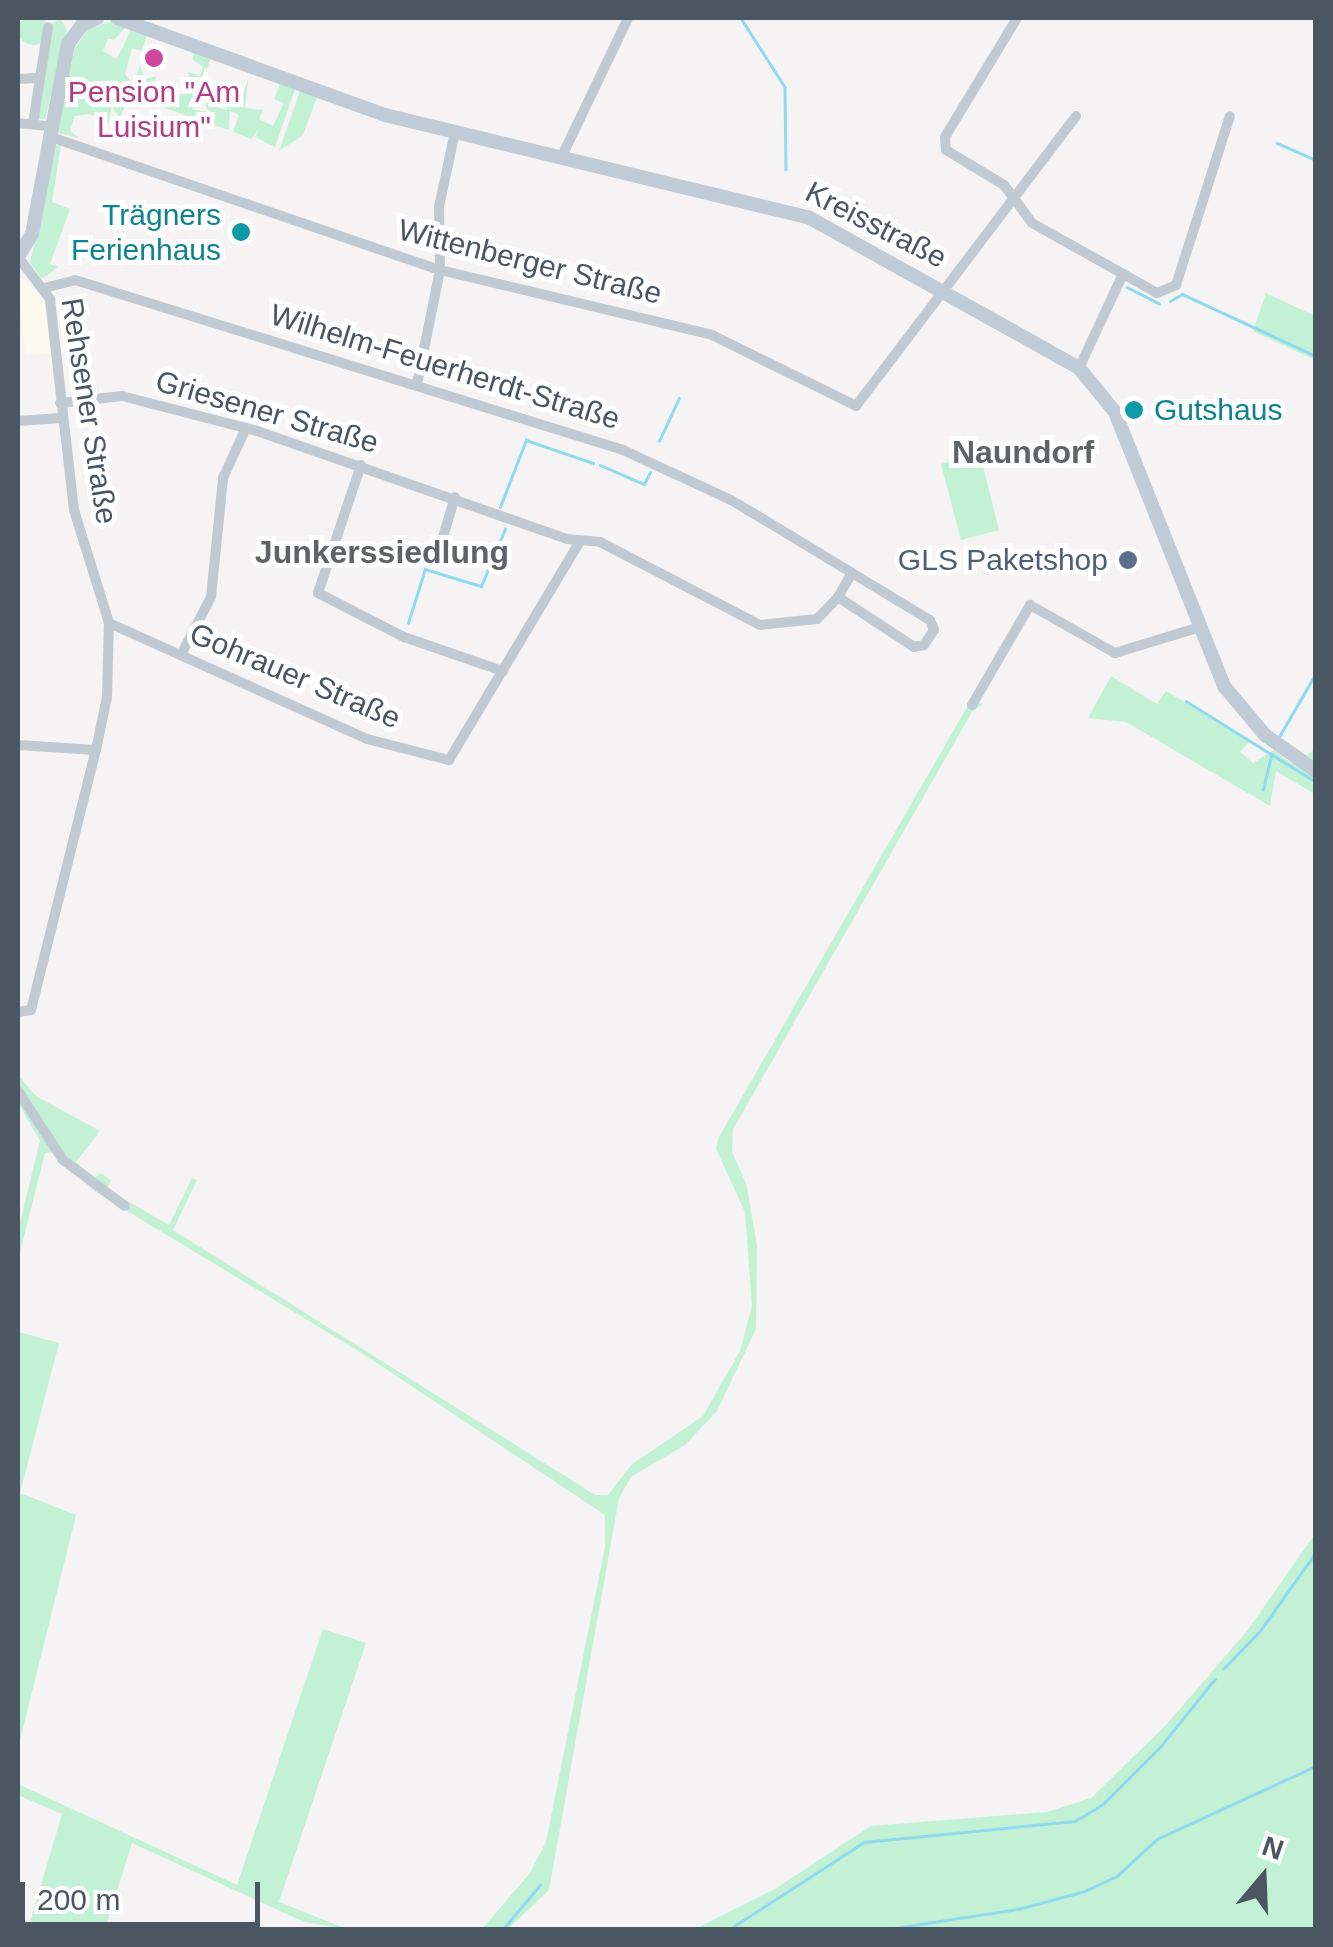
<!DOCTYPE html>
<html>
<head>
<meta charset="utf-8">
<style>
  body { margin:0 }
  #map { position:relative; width:1333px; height:1947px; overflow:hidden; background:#f5f3f3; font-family:Arial,sans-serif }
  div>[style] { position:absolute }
  .commercial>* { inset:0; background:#fdf9ef }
  .green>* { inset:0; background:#c3f1d5 }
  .round { border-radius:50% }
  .stream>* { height:2.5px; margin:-1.25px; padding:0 1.25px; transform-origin:1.25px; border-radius:1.25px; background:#90daee }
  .minor>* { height:10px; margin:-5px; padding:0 5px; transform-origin:5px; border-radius:5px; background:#c1cad2 }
  .secondary>* { height:14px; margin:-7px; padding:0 7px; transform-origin:7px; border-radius:7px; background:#c1cbd6 }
  .dots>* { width:28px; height:28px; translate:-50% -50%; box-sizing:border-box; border:5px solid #fff; border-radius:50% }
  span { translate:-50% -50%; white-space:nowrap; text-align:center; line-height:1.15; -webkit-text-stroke:10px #fff; paint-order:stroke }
  .hotel-label { font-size:30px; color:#b23c85 }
  .culture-label { font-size:30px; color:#0d838f }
  .right { translate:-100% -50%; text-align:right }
  .left { translate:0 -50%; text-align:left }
  .street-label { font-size:30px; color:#4a5661 }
  .service-label { font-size:30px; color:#4e5e75 }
  .neighbourhood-label { font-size:32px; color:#5f6368; font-weight:700 }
  .frame { position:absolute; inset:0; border:20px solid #4a5661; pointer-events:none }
  .north { position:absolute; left:1213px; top:1827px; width:100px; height:100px; -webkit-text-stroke:8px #fff; paint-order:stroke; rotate:19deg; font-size:28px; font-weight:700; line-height:40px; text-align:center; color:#4a5661 }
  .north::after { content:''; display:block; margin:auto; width:35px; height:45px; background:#4a5661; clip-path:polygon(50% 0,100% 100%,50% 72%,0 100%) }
  .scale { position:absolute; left:20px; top:1882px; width:240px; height:45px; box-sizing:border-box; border:5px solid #4a5661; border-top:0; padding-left:12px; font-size:30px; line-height:35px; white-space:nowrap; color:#4a5661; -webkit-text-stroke:8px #fff; paint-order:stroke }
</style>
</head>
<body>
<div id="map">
  <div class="commercial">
    <div style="clip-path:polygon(18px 275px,44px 297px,50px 348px,74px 346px,75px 353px,25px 355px)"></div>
  </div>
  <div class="green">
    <div class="round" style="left:18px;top:15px;width:30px;height:30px"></div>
    <div style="clip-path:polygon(60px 18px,67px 31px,45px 119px,38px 119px,51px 25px)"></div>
    <div style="clip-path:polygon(110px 22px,125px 28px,114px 40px,108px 39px,103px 51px,117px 59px,132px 28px,147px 34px,142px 51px,132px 48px,125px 74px,133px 84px,140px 66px,145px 79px,156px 76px,153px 98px,134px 97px,133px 87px,120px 118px,113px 108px,124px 101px,113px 97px,109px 122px,99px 133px,102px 118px,89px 114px,75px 116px,70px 131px,79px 138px,58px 133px,74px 50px,88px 29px)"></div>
    <div style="clip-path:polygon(195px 52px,211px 58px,192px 109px,212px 113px,205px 106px,211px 93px,222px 92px,216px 107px,226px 110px,230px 103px,229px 130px,156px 105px,157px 96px,173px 100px,192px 85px,188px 72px,200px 76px,203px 67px,192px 59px)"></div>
    <div style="clip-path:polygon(248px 80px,245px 108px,263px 110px,259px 119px,273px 126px,284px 103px,274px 99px,280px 84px,295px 89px,275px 147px,255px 137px,259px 129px,251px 139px,233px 132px,239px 115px,230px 111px,231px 100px,243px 94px)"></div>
    <div style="clip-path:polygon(300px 91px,317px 97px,303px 135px,279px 151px)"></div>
    <div style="clip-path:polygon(55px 145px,61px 145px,52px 202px,70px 209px,50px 264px,58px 267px,42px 279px,30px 263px)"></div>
    <div style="clip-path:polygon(1266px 293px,1315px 316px,1315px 360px,1253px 331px)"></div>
    <div style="clip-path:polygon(980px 454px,999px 530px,961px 540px,941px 464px)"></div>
    <div style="clip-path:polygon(1111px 676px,1157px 704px,1166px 691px,1249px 742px,1240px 752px,1253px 763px,1274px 750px,1291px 763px,1315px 750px,1315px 794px,1276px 771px,1270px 806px,1126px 722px,1088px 718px)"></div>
    <div style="clip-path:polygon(970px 702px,983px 704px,972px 712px,733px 1129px,732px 1152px,746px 1183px,757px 1245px,756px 1329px,717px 1411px,685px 1445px,631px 1477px,619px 1498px,549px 1890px,508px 1929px,482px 1929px,530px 1873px,546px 1842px,605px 1547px,605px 1515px,365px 1355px,96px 1192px,52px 1152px,45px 1153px,18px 1260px,18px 1230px,40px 1141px,18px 1103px,18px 1075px,36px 1096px,100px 1131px,76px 1162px,95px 1178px,100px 1173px,111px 1180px,107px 1189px,169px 1225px,192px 1178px,197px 1180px,173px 1230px,595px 1495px,608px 1495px,631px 1465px,703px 1416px,740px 1351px,752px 1306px,745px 1212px,716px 1149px,719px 1137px)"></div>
    <div style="clip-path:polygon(18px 1332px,59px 1343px,20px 1493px,76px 1515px,18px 1748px)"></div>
    <div style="clip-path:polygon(1315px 1534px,1315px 1929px,695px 1929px,775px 1889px,871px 1826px,1047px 1812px,1091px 1798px,1166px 1725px,1247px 1631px)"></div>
    <div style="clip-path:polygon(323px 1629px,366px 1643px,279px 1902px,347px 1929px,304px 1922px,132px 1843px,105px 1929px,28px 1929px,62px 1814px,18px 1795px,18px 1784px,237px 1885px)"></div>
  </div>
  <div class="stream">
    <div style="left:741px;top:18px;width:82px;rotate:57.5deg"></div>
    <div style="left:785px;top:87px;width:82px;rotate:89.3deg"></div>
    <div style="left:1277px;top:143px;width:43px;rotate:23.6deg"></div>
    <div style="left:1127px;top:287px;width:36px;rotate:27deg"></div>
    <div style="left:1170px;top:301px;width:14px;rotate:-30deg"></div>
    <div style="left:1182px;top:294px;width:148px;rotate:24.8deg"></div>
    <div style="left:659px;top:441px;width:47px;rotate:-65.1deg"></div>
    <div style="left:600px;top:465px;width:48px;rotate:23.4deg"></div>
    <div style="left:644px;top:484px;width:13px;rotate:-63deg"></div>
    <div style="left:500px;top:507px;width:72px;rotate:-68.8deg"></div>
    <div style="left:526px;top:440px;width:71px;rotate:18.9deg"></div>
    <div style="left:408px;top:623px;width:57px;rotate:-72.5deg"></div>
    <div style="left:425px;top:569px;width:59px;rotate:16.9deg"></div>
    <div style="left:481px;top:586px;width:62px;rotate:-67.2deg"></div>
    <div style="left:1186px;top:701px;width:153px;rotate:31.9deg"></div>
    <div style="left:1279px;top:737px;width:74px;rotate:-60deg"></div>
    <div style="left:1263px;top:790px;width:36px;rotate:-77deg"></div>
    <div style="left:1223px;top:1669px;width:53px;rotate:-45.8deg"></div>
    <div style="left:1260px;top:1631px;width:97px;rotate:-54.7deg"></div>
    <div style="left:502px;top:1930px;width:59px;rotate:-49.8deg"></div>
    <div style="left:728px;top:1930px;width:162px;rotate:-32.9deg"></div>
    <div style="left:864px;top:1842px;width:212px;rotate:-5.7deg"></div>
    <div style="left:1075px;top:1821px;width:33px;rotate:-31deg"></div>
    <div style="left:1103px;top:1804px;width:81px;rotate:-45deg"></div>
    <div style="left:1160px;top:1747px;width:87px;rotate:-51deg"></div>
    <div style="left:882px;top:1930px;width:138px;rotate:-8.8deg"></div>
    <div style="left:1018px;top:1909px;width:69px;rotate:-15deg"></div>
    <div style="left:1085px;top:1891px;width:35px;rotate:-25deg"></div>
    <div style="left:1117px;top:1876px;width:54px;rotate:-42.8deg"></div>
    <div style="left:1157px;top:1839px;width:175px;rotate:-24.7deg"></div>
  </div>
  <div class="minor">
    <div style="left:1017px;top:18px;width:139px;rotate:121.2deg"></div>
    <div style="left:945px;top:137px;width:13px;rotate:86deg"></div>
    <div style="left:946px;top:150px;width:68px;rotate:31.1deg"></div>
    <div style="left:1004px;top:185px;width:47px;rotate:53.6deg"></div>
    <div style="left:1032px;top:223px;width:143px;rotate:29.2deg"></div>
    <div style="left:1157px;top:293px;width:21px;rotate:-23deg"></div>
    <div style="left:1176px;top:285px;width:177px;rotate:-72.3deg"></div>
    <div style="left:18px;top:79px;width:22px;rotate:-3deg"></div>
    <div style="left:18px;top:123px;width:30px;rotate:6deg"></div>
    <div style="left:33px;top:123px;width:97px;rotate:-81.1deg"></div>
    <div style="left:48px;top:136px;width:414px;rotate:18.9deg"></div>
    <div style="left:440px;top:270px;width:280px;rotate:13.4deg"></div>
    <div style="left:712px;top:335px;width:161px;rotate:26.2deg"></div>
    <div style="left:856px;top:406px;width:364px;rotate:-52.8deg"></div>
    <div style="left:562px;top:156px;width:153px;rotate:-64.4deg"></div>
    <div style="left:44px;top:288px;width:32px;rotate:-14deg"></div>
    <div style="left:75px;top:280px;width:574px;rotate:17.23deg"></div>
    <div style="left:623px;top:450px;width:119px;rotate:24.8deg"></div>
    <div style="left:731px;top:500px;width:26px;rotate:31deg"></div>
    <div style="left:753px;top:513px;width:207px;rotate:31.2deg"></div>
    <div style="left:930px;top:620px;width:11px;rotate:68deg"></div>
    <div style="left:934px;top:630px;width:18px;rotate:124deg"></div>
    <div style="left:924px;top:645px;width:10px;rotate:169deg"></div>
    <div style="left:914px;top:647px;width:91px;rotate:-146.7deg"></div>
    <div style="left:838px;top:597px;width:28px;rotate:-60deg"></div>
    <div style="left:1079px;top:368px;width:104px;rotate:-64.9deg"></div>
    <div style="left:417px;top:384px;width:116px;rotate:-78.6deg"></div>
    <div style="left:440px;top:270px;width:63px;rotate:-90.9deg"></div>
    <div style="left:439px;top:207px;width:77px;rotate:-78deg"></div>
    <div style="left:60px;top:403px;width:62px;rotate:-6.4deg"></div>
    <div style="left:122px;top:396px;width:139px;rotate:14.5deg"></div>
    <div style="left:257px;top:431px;width:328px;rotate:19.2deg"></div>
    <div style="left:567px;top:539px;width:33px;rotate:5deg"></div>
    <div style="left:600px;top:542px;width:180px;rotate:27.4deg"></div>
    <div style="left:760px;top:625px;width:57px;rotate:-6deg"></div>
    <div style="left:817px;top:619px;width:30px;rotate:-46deg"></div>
    <div style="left:18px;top:421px;width:43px;rotate:-4deg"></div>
    <div style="left:361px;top:465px;width:135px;rotate:108.6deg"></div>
    <div style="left:318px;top:593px;width:97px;rotate:27.1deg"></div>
    <div style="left:404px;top:637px;width:105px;rotate:19deg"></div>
    <div style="left:440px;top:547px;width:52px;rotate:-73.3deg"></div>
    <div style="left:109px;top:623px;width:283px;rotate:24.2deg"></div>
    <div style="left:367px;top:739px;width:85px;rotate:14.4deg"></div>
    <div style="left:449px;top:760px;width:255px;rotate:-59.1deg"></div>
    <div style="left:181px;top:655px;width:65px;rotate:-62.7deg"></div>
    <div style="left:211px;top:597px;width:120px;rotate:-84.2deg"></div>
    <div style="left:223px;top:478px;width:55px;rotate:-65.3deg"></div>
    <div style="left:972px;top:705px;width:116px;rotate:-59.9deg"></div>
    <div style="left:1030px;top:605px;width:98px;rotate:29.5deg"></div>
    <div style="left:1115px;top:653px;width:86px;rotate:-17deg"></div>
    <div style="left:18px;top:745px;width:78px;rotate:3.7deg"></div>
    <div style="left:18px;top:1012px;width:13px;rotate:-9deg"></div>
    <div style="left:31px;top:1010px;width:268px;rotate:-76deg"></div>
    <div style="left:96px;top:750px;width:54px;rotate:-78.3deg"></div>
    <div style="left:107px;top:697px;width:74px;rotate:-88.5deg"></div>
    <div style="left:109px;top:623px;width:118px;rotate:-107.2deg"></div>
    <div style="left:74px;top:510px;width:212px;rotate:-96.5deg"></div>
    <div style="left:50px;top:299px;width:53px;rotate:-127.3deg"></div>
    <div style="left:18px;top:1091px;width:82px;rotate:56.9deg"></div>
    <div style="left:63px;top:1160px;width:77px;rotate:36.6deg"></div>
  </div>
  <div class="secondary">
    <div style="left:117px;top:18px;width:285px;rotate:19.9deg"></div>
    <div style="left:385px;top:115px;width:435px;rotate:13.6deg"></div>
    <div style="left:808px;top:217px;width:310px;rotate:29.1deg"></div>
    <div style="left:1079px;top:368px;width:57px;rotate:50.7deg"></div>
    <div style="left:1115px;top:412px;width:295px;rotate:68.3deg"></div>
    <div style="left:1224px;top:686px;width:64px;rotate:50.1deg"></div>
    <div style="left:1265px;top:735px;width:62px;rotate:35.2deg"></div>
    <div style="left:18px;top:257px;width:27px;rotate:-59deg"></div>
    <div style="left:32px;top:234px;width:193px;rotate:-79.3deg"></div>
    <div style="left:68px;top:44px;width:24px;rotate:-54deg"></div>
    <div style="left:82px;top:25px;width:17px;rotate:-25deg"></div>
  </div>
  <div class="dots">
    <div style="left:154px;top:58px;background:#d1479c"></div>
    <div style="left:241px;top:232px;background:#0f9aa8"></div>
    <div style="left:1134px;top:410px;background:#0f9aa8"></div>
    <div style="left:1128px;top:560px;background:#5c6f8a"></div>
  </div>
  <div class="hotel-label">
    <span style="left:154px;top:109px">Pension "Am<br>Luisium"</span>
  </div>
  <div class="culture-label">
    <span class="right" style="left:221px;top:232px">Trägners<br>Ferienhaus</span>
    <span class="left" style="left:1154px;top:410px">Gutshaus</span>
  </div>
  <div class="street-label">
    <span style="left:876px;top:225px;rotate:27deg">Kreisstraße</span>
    <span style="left:530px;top:262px;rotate:14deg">Wittenberger Straße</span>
    <span style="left:445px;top:367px;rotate:17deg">Wilhelm-Feuerherdt-Straße</span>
    <span style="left:89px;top:411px;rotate:81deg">Rehsener Straße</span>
    <span style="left:267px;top:412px;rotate:16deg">Griesener Straße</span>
    <span style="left:295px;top:676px;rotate:23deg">Gohrauer Straße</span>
  </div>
  <div class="service-label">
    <span class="right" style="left:1108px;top:560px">GLS Paketshop</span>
  </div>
  <div class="neighbourhood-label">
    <span style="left:1023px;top:452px">Naundorf</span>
    <span style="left:382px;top:552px">Junkerssiedlung</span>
  </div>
  <div class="frame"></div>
  <div class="north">N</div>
  <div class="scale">200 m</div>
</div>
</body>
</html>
